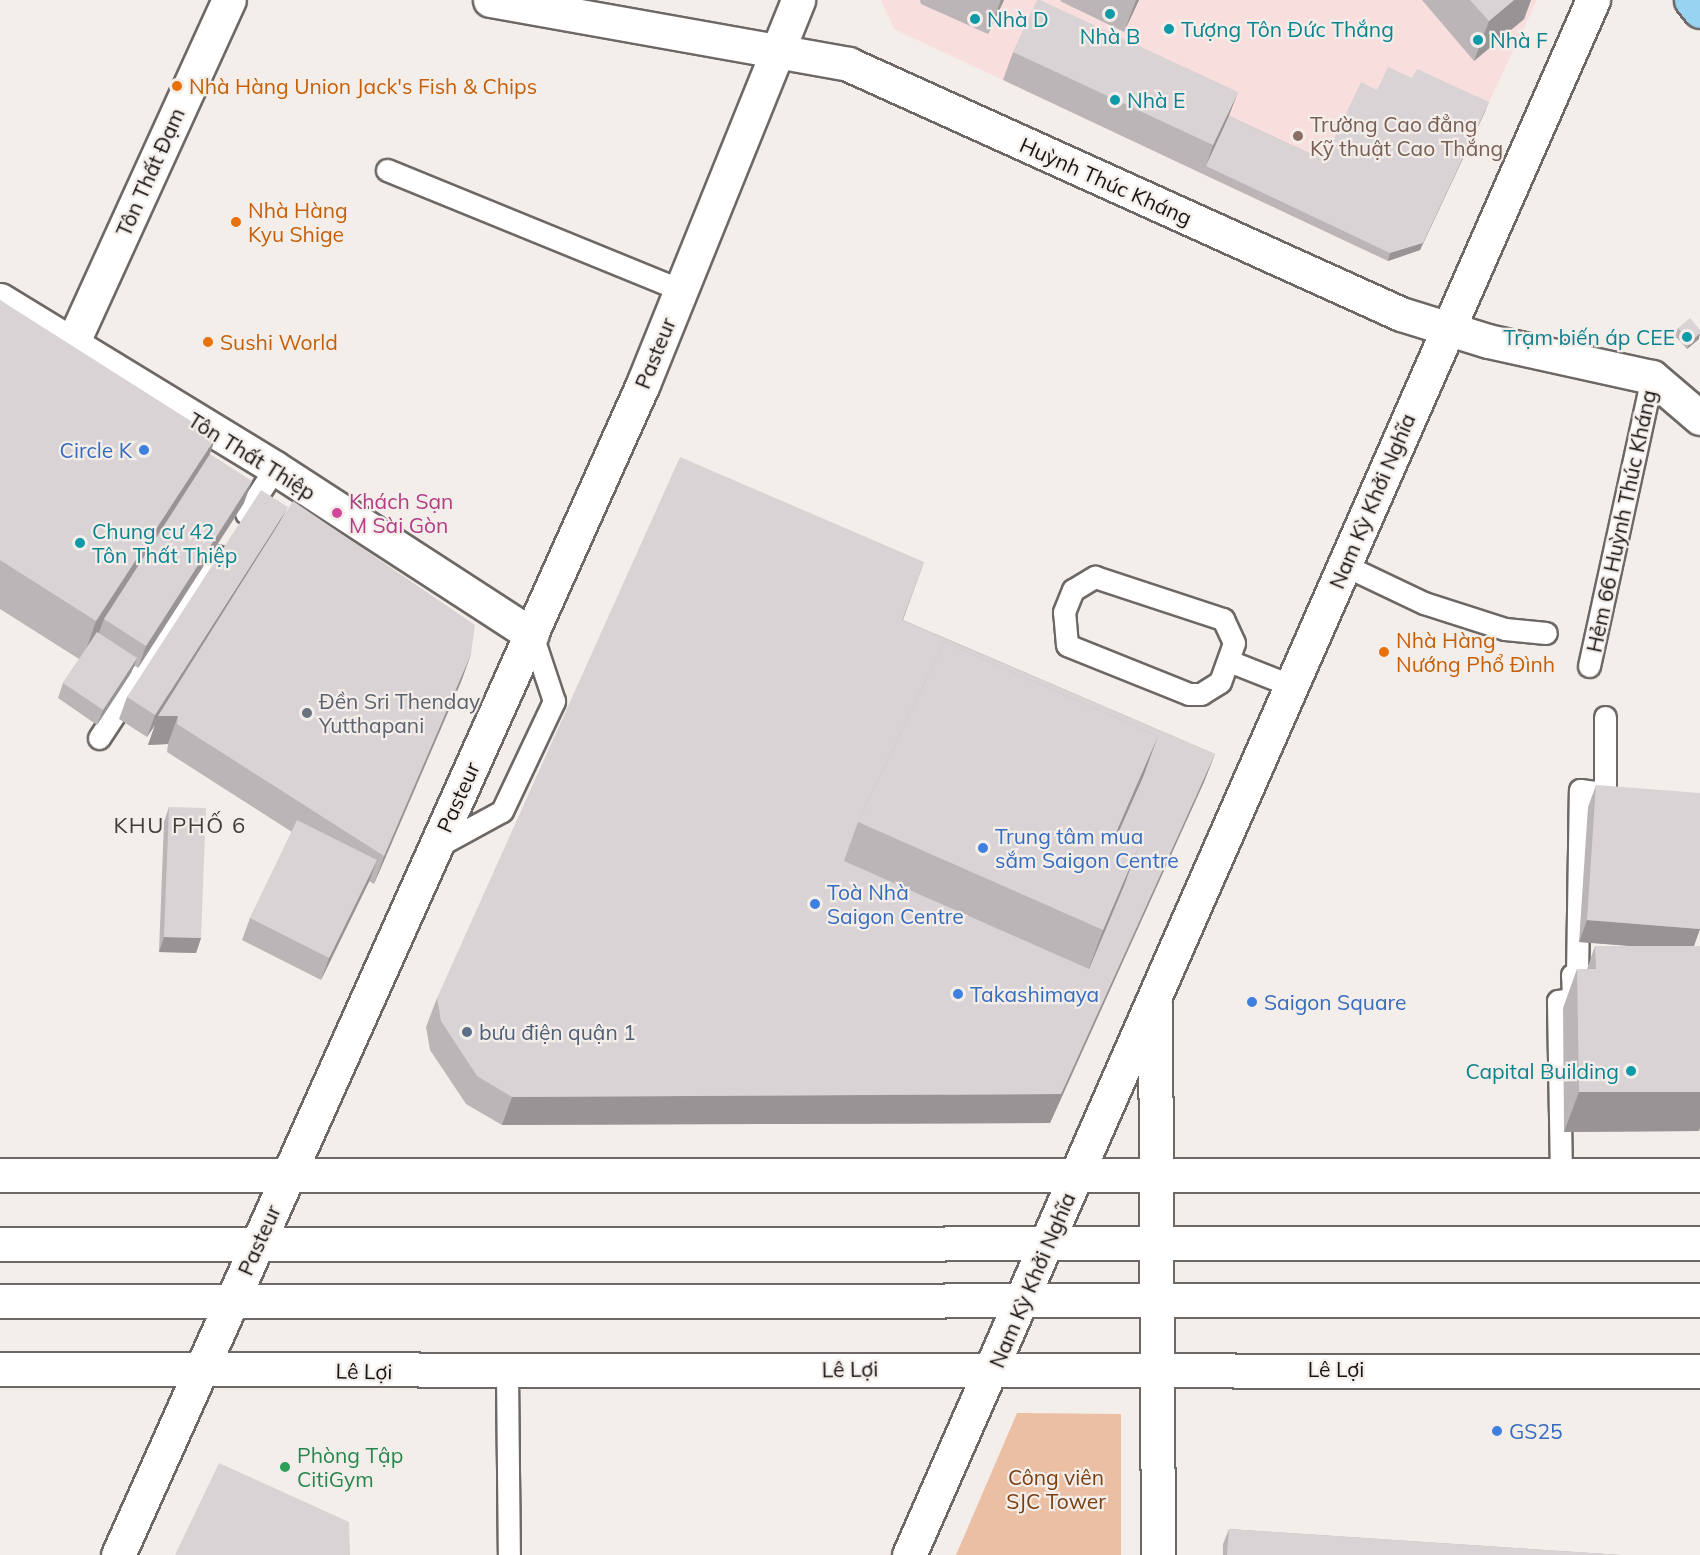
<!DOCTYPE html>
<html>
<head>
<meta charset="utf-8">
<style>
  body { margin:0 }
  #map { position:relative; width:1700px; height:1555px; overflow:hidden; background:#f4eeea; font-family:Mulish,sans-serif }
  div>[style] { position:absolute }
  .education>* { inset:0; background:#f9dede }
  .green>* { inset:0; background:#ebbfa3 }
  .roads { filter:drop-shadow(2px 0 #6d6865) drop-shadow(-2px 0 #6d6865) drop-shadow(0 2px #6d6865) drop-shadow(0 -2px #6d6865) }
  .lane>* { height:21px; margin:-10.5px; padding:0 10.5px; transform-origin:10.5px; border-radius:10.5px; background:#fff }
  .street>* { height:33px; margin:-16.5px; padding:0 16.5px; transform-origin:16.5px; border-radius:16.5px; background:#fff }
  .secondary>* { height:33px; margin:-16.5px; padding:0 16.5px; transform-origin:16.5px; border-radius:16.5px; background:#fff }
  .primary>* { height:33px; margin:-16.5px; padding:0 16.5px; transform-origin:16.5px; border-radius:16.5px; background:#98d3f2 }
  .wall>* { inset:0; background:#bbb5b7 }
  .shaded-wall>* { inset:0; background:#989495 }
  .building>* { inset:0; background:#d9d3d5 }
  .dots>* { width:16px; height:16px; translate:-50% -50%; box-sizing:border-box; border:3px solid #f4eeea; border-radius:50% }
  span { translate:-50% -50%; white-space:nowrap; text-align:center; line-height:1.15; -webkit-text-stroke:4.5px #f4eeea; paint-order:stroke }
  .culture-label { font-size:21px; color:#0d838f }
  .left { translate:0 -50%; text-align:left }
  .right { translate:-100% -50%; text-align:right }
  .food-label { font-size:21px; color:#c56008 }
  .education-label { font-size:21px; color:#785e54 }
  .street-label { font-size:21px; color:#161412 }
  .shop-label { font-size:21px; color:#366cbe }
  .hotel-label { font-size:21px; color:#b23c85 }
  .worship-label { font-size:21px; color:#5b616d }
  .service-label { font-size:21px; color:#4e5e75 }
  .leisure-label { font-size:21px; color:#27864d }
  .park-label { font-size:21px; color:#773e12 }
  .neighbourhood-label { font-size:22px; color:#413c39; letter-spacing:1.5px }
</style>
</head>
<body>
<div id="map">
  <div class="education">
    <div style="clip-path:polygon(881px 0,1537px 0,1420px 250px,1388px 261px,894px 29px)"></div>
  </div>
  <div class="green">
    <div style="clip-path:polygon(1017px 1413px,1121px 1414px,1121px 1555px,956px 1555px)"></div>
  </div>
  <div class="roads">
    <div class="lane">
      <div style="left:387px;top:170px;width:318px;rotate:22.2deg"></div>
      <div style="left:246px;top:513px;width:54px;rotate:-57.2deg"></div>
      <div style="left:1344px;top:565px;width:89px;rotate:25.4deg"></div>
      <div style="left:1424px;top:603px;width:85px;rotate:17.8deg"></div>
      <div style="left:1505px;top:629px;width:41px;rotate:5.6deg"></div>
      <div style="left:1095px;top:577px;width:135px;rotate:18.2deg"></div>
      <div style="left:1223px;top:619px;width:26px;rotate:65deg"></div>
      <div style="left:1234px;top:643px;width:41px;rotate:109.7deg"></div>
      <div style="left:1220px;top:682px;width:22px;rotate:148deg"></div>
      <div style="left:1201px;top:694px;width:12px;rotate:180deg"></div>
      <div style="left:1189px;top:694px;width:131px;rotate:-158.1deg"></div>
      <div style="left:1067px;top:645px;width:33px;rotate:-95deg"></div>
      <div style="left:1064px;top:612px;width:24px;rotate:-68deg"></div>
      <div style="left:1073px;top:590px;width:26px;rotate:-31deg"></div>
      <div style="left:1229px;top:661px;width:66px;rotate:21.5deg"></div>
      <div style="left:1589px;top:666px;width:296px;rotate:-77.7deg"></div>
      <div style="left:99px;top:738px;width:217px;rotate:-56.7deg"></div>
      <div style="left:436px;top:847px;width:75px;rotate:-28.6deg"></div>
      <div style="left:502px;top:811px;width:122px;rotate:-64.7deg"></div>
      <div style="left:554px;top:701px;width:70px;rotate:-108.4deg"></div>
      <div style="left:1577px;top:975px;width:185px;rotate:-89.1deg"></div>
      <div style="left:1580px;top:790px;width:25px;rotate:7deg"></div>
      <div style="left:1605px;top:793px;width:76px;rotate:-90deg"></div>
      <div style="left:1561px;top:1175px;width:174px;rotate:-91deg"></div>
      <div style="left:1558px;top:1001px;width:15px;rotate:-8deg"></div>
      <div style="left:1573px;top:999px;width:24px;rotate:-92deg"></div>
      <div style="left:1572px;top:975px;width:30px"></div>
      <div style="left:507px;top:1374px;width:181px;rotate:89.4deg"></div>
    </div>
    <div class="street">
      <div style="left:490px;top:0;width:364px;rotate:10.1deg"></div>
      <div style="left:848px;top:64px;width:607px;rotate:24.33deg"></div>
      <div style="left:1401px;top:314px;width:91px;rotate:17.2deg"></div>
      <div style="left:1488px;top:341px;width:168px;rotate:12.4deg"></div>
      <div style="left:1652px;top:377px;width:63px;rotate:40.5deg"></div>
      <div style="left:0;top:300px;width:322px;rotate:31.4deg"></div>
      <div style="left:275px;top:468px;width:306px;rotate:33deg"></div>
      <div style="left:72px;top:344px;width:378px;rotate:-65.5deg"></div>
      <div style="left:1155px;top:1004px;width:551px;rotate:89.69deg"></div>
    </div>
    <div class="secondary">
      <div style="left:0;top:1175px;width:1700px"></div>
      <div style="left:0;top:1244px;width:1700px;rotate:-0.03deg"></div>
      <div style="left:0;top:1301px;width:1700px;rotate:-0.03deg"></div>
      <div style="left:0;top:1369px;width:1700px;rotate:0.07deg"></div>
      <div style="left:118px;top:1555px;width:1283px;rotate:-65.85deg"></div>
      <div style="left:643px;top:384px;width:414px;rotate:-68deg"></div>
      <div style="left:909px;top:1555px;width:1699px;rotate:-66.26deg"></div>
    </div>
    <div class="primary">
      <div style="left:1691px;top:0;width:14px;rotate:51deg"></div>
    </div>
  </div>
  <div class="wall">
    <div style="clip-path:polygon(920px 0,1004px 0,988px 34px,921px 4px)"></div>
    <div style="clip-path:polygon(1061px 0,1139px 0,1124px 32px,1060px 1px)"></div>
    <div style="clip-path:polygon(1422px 0,1531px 0,1524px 19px,1474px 61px)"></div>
    <div style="clip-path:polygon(1013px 52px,1229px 116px,1324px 160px,1377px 90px,1486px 110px,1420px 250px,1388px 261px,1003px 80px)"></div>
    <div style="clip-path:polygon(0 300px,210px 454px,244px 503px,138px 668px,134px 665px,131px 673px,97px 725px,58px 698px,63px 683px,79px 659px,0 609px)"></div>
    <div style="clip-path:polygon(1678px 328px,1699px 339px,1687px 349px,1675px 336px)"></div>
    <div style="clip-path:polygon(924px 562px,903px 620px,1215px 754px,1204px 782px,1050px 1123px,502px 1125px,466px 1104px,430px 1050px,426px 1027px,437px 998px)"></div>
    <div style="clip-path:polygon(471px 654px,461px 682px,374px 884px,369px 881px,321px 980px,242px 940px,250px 918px,292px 832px,167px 752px,168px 744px,148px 745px,155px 725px,147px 737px,119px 719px,127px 697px)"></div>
    <div style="clip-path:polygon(1596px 785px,1700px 929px,1694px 946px,1699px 1131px,1564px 1132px,1563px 1008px,1577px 969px,1587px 969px,1595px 946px,1635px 946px,1579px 942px,1588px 807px)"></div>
    <div style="clip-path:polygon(169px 807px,201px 938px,196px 953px,159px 952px,164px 822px)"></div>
    <div style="clip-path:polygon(1229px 1529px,1621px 1555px,1223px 1555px,1223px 1544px)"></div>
  </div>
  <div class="shaded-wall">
    <div style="clip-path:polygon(1001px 0,1004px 0,988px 34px)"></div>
    <div style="clip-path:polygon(1136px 0,1139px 0,1124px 32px)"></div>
    <div style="clip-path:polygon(1514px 0,1531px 0,1524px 19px,1474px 61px,1489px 21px)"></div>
    <div style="clip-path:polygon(1238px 92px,1227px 121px,1206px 166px,1213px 145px)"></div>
    <div style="clip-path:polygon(1489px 102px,1420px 250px,1388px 261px,1390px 253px)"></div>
    <div style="clip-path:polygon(1700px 333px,1699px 339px,1687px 349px,1690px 342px)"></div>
    <div style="clip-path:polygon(216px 437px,202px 476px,104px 619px,97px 638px,82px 661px,96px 621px)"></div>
    <div style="clip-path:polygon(252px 481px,244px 503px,138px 668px,146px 646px)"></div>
    <div style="clip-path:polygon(288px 507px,178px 716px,168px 744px,148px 745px,155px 725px,147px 737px,155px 715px)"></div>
    <div style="clip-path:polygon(471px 654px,461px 682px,374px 884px,384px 856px)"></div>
    <div style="clip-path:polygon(137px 658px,131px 673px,97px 725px,103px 710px)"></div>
    <div style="clip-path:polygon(1158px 736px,1134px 803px,1102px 876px,1114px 837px)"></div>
    <div style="clip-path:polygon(1215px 754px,1204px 782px,1050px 1123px,502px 1125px,512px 1097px,1061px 1094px)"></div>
    <div style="clip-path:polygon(1138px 848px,1114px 915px,1078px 997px,1103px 930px)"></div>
    <div style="clip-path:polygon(377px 860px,369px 882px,321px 980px,329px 958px)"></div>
    <div style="clip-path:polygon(1587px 920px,1700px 929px,1692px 951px,1579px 942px)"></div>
    <div style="clip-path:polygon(164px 937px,201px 938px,196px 953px,159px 952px)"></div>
    <div style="clip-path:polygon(1579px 1092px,1700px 1092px,1700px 1128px,1699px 1131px,1564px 1132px)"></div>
  </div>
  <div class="building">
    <div style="clip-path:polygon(1037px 0,1040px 0,1238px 92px,1213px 145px,1013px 52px)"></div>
    <div style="clip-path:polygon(1470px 0,1514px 0,1489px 21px)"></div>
    <div style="clip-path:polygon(1388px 67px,1412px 78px,1417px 69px,1489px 102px,1423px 243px,1390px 253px,1206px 166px,1229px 116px,1324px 160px,1361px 82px,1377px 90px)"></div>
    <div style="clip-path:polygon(0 300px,216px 437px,96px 621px,0 560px)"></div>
    <div style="clip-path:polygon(1690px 318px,1700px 330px,1700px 333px,1690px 342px,1678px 328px)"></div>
    <div style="clip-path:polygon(210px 454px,252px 481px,146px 646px,104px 619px)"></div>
    <div style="clip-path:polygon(evenodd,680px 457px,924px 562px,902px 620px,1215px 754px,1061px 1094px,512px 1097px,477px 1076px,441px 1021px,437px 998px,680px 457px,944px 642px,1158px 736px,1144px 775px,1116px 838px,1138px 848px,1124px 886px,1089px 969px,844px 861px,858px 822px,944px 642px)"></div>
    <div style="clip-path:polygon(261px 490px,288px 507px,155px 715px,127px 697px)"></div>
    <div style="clip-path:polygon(293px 501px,475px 625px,471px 654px,384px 856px,177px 724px,178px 716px,158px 716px)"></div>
    <div style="clip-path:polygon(97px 632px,137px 658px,103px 710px,63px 683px)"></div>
    <div style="clip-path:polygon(944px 642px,1158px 736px,1114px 837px,1138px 848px,1103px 930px,858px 822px)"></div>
    <div style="clip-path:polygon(1596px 785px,1700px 793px,1700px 929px,1587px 920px)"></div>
    <div style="clip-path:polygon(169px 807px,206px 808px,201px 938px,164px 937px)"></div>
    <div style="clip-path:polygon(297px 820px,377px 860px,329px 958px,250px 918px)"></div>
    <div style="clip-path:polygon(1595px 946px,1700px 946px,1700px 1092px,1579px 1092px,1577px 969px,1596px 969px)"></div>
    <div style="clip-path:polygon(219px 1463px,349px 1522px,350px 1555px,175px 1555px)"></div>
    <div style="clip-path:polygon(1229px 1529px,1621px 1555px,1227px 1555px)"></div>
  </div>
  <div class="dots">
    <div style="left:1110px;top:14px;background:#0f9aa8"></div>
    <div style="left:975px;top:19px;background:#0f9aa8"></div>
    <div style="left:1169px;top:29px;background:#0f9aa8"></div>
    <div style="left:1478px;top:40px;background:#0f9aa8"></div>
    <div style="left:177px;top:86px;background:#e8710a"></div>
    <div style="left:1115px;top:100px;background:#0f9aa8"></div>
    <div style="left:1298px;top:136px;background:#8d6e63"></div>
    <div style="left:236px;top:222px;background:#e8710a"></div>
    <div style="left:1687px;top:337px;background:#0f9aa8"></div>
    <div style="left:208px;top:342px;background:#e8710a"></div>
    <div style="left:144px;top:450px;background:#3f7fe0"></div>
    <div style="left:337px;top:513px;background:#d1479c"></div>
    <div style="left:80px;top:543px;background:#0f9aa8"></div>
    <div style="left:1384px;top:652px;background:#e8710a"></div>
    <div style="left:307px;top:713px;background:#6b7280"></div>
    <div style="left:983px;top:848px;background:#3f7fe0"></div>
    <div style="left:815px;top:904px;background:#3f7fe0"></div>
    <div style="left:958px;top:994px;background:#3f7fe0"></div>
    <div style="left:1252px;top:1002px;background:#3f7fe0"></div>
    <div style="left:467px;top:1032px;background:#5c6f8a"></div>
    <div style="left:1631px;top:1071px;background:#0f9aa8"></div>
    <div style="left:1497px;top:1431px;background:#3f7fe0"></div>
    <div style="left:285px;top:1467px;background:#2e9e5b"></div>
  </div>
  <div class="culture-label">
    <span class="left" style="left:987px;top:19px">Nhà D</span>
    <span class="left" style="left:1181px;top:29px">Tượng Tôn Đức Thắng</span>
    <span style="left:1110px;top:36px">Nhà B</span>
    <span class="left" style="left:1490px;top:40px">Nhà F</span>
    <span class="left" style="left:1127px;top:100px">Nhà E</span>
    <span class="right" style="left:1675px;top:337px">Trạm biến áp CEE</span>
    <span class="left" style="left:92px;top:543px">Chung cư 42<br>Tôn Thất Thiệp</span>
    <span class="right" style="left:1619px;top:1071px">Capital Building</span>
  </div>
  <div class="food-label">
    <span class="left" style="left:189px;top:86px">Nhà Hàng Union Jack's Fish &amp; Chips</span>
    <span class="left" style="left:248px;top:222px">Nhà Hàng<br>Kyu Shige</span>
    <span class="left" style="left:220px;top:342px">Sushi World</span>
    <span class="left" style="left:1396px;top:652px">Nhà Hàng<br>Nướng Phổ Đình</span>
  </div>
  <div class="education-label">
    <span class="left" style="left:1310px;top:136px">Trường Cao đẳng<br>Kỹ thuật Cao Thắng</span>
  </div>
  <div class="street-label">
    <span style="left:150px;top:172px;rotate:-66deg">Tôn Thất Ðạm</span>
    <span style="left:1106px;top:181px;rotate:24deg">Huỳnh Thúc Kháng</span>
    <span style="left:655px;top:353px;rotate:-68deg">Pasteur</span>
    <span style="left:252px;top:456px;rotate:32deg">Tôn Thất Thiệp</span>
    <span style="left:1372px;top:501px;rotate:-67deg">Nam Kỳ Khởi Nghĩa</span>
    <span style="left:1621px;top:521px;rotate:-78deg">Hẻm 66 Huỳnh Thúc Kháng</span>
    <span style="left:458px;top:797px;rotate:-66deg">Pasteur</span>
    <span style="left:259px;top:1240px;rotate:-66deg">Pasteur</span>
    <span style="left:1032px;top:1280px;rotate:-67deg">Nam Kỳ Khởi Nghĩa</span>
    <span style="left:850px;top:1369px;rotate:-1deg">Lê Lợi</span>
    <span style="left:1336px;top:1369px">Lê Lợi</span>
    <span style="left:364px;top:1371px;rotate:1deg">Lê Lợi</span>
  </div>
  <div class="shop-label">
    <span class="right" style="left:132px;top:450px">Circle K</span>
    <span class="left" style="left:995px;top:848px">Trung tâm mua<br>sắm Saigon Centre</span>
    <span class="left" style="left:827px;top:904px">Toà Nhà<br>Saigon Centre</span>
    <span class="left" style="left:970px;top:994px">Takashimaya</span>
    <span class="left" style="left:1264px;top:1002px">Saigon Square</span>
    <span class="left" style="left:1509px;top:1431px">GS25</span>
  </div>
  <div class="hotel-label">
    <span class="left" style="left:349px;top:513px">Khách Sạn<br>M Sài Gòn</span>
  </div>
  <div class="worship-label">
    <span class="left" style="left:319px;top:713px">Đền Sri Thenday<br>Yutthapani</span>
  </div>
  <div class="service-label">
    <span class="left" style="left:479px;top:1032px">bưu điện quận 1</span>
  </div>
  <div class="leisure-label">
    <span class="left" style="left:297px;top:1467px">Phòng Tập<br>CitiGym</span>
  </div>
  <div class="park-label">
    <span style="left:1056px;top:1489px">Công viên<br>SJC Tower</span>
  </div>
  <div class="neighbourhood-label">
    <span style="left:180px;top:826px">KHU PHỐ 6</span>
  </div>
</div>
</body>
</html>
